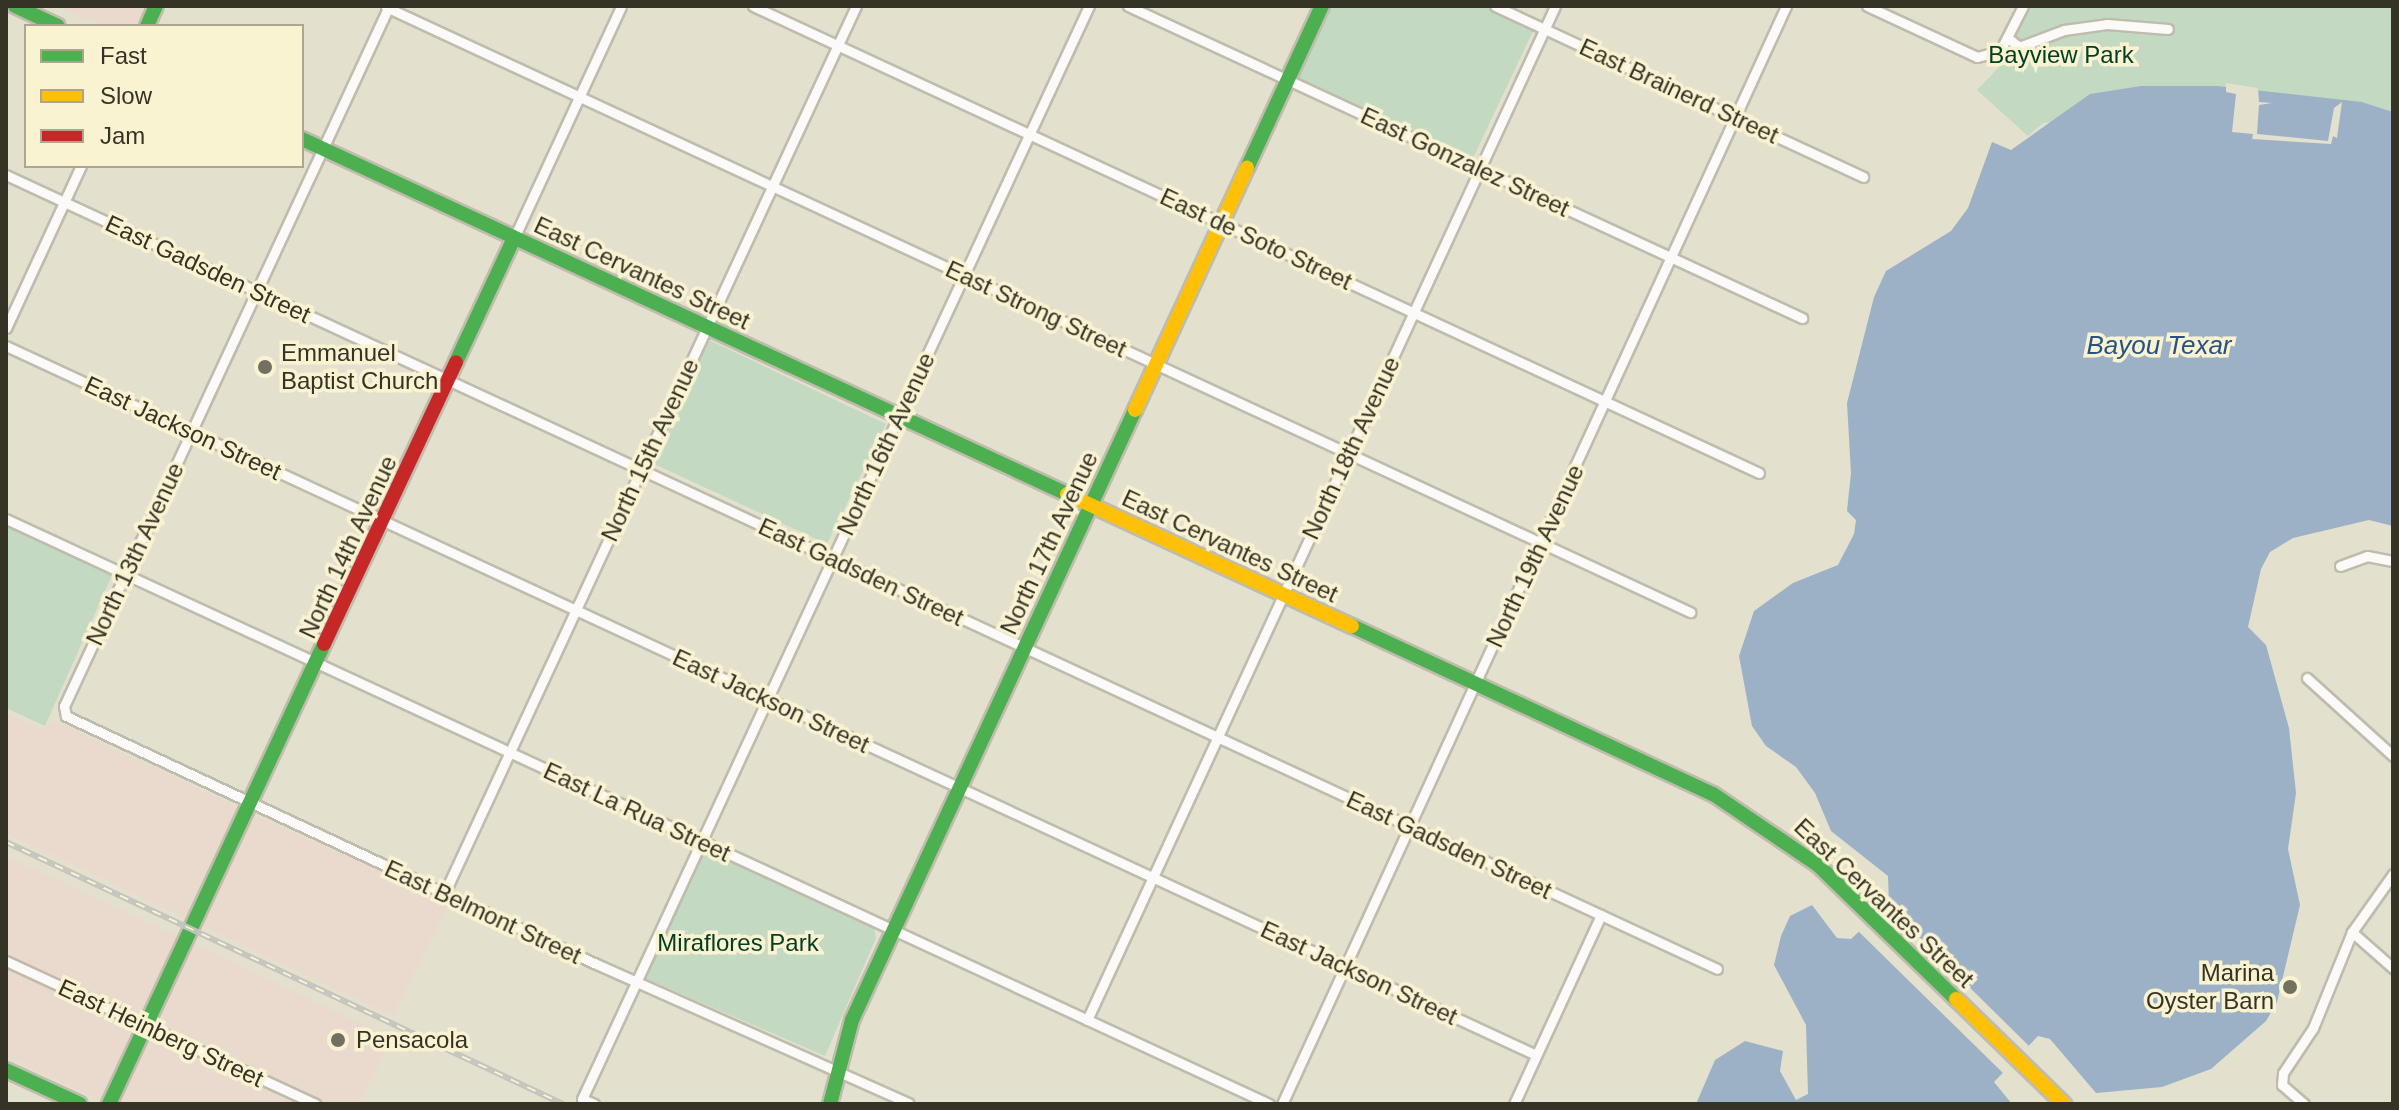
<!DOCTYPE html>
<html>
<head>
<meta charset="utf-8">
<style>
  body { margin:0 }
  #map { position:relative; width:2399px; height:1110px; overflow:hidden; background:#e3e0ce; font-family:Arial,sans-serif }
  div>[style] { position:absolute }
  .commercial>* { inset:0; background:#e9dacd }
  .green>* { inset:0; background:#c3d9c2 }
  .water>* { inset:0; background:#9cb1c5 }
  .pier>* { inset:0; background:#e3e0ce }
  .roads { filter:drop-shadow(2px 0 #bfbcad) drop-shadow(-2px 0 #bfbcad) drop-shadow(0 2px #bfbcad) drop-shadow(0 -2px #bfbcad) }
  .street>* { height:9px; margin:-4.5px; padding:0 4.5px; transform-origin:4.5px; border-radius:4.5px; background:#fbfaf8 }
  .fast>* { height:14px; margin:-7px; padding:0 7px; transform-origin:7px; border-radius:7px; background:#4caf50 }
  .slow>* { height:14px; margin:-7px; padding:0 7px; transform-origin:7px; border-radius:7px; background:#ffc107 }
  .jam>* { height:14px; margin:-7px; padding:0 7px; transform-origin:7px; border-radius:7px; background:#c62828 }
  .rail>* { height:6px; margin-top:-3px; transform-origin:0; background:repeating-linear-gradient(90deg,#faf3d2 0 9px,#c4c4bf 0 18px); box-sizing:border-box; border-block:2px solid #c4c4bf }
  .dots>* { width:22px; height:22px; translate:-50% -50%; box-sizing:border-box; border:4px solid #faf3d2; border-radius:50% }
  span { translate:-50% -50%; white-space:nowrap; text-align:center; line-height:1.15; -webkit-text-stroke:7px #faf3d2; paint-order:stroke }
  .park-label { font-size:24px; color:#013d22 }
  .street-label { font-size:24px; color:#353326 }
  .poi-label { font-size:24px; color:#353326 }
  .left { translate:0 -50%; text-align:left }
  .right { translate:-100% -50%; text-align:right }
  .water-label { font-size:26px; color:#265384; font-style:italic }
  .frame { position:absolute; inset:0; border:8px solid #353326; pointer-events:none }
  .legend { position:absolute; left:24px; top:24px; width:280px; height:144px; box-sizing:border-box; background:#faf3d2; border:2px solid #aba68d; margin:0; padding:10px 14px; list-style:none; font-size:24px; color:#353326 }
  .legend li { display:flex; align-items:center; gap:16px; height:40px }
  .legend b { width:40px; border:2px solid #aba68d }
</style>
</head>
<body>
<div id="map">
  <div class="commercial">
    <div style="clip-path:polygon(58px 6px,151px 6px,141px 26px,101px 26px)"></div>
    <div style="clip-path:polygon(6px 713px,42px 730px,52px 720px,242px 809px,191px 921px,6px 833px)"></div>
    <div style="clip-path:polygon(251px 814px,450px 902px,393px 1016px,200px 925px)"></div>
    <div style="clip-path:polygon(6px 856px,183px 938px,104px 1102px,6px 1056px)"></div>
    <div style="clip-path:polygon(192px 942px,393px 1039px,358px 1104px,114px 1104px)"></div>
  </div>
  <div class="green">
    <div style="clip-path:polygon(1328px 6px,1485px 6px,1534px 29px,1473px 158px,1294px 77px)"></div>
    <div style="clip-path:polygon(2030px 6px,2393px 6px,2393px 112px,2362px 102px,2294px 97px,2043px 123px,2028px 136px,1977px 90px,2003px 63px)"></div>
    <div style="clip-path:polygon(709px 340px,886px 424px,827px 544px,650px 462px)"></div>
    <div style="clip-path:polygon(6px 524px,112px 575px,45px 726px,6px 708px)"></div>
    <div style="clip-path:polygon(703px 849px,874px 928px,876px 938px,825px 1056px,642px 977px)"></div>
  </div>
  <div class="water">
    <div style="clip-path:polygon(2141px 86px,2217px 86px,2362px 102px,2393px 112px,2393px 526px,2369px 520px,2293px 538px,2270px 552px,2261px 569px,2248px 627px,2266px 645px,2289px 728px,2296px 793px,2288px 849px,2300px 905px,2277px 1002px,2266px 1021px,2211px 1069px,2162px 1087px,2096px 1093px,2050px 1039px,2038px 1036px,1994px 1082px,2012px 1104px,1696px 1104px,1715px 1060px,1745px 1041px,1783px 1051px,1780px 1071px,1796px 1100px,1808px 1094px,1806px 1025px,1774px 965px,1781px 936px,1790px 916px,1812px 905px,1837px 938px,1851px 939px,1889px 904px,1888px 876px,1831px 831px,1815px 793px,1796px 767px,1766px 746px,1752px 726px,1739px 656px,1754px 611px,1793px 583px,1838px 565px,1854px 534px,1856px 520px,1847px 511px,1851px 473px,1847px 403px,1874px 297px,1886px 271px,1951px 231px,1968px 208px,1992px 142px,2011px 150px,2090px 94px)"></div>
  </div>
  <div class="pier">
    <div style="clip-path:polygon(2226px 83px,2258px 88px,2259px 102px,2272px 103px,2259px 105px,2257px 134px,2328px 141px,2334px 108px,2342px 102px,2337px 138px,2333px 136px,2331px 144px,2252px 139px,2253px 134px,2232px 132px,2236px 94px,2226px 92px)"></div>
    <div style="clip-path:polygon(1884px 903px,2029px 1046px,2005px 1075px,1856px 929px)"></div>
  </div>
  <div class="roads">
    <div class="street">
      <div style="left:389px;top:6px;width:772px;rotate:114.9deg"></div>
      <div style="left:64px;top:706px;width:10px;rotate:79deg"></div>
      <div style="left:66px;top:716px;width:583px;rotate:25.07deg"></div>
      <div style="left:594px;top:963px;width:344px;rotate:24deg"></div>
      <div style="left:753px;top:6px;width:1109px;rotate:24.9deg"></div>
      <div style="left:1128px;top:6px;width:743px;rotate:24.84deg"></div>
      <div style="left:1495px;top:6px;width:406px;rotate:24.9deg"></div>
      <div style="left:1867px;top:6px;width:121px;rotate:24.9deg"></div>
      <div style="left:1977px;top:57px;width:24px;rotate:-15deg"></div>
      <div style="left:2000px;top:51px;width:51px;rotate:-62.9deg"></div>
      <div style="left:386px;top:7px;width:1438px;rotate:24.89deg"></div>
      <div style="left:2008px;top:38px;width:14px;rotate:39deg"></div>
      <div style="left:2019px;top:47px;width:48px;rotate:-20.7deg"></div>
      <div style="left:2064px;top:30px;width:43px;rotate:-7.9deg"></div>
      <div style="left:2107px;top:24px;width:61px;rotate:4.7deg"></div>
      <div style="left:6px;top:175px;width:1886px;rotate:24.89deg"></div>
      <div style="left:514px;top:238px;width:255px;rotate:-65.2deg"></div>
      <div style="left:6px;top:328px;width:179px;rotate:-65.2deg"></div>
      <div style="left:6px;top:346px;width:1686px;rotate:24.86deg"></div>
      <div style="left:6px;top:519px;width:1392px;rotate:24.85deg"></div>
      <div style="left:2340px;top:566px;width:29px;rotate:-20deg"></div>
      <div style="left:2367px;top:556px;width:26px;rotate:11deg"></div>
      <div style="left:2307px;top:678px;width:116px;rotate:42.2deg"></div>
      <div style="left:444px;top:894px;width:979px;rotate:-65.11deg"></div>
      <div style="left:2352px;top:932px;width:55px;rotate:41.3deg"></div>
      <div style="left:6px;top:961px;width:341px;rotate:24.8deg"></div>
      <div style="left:1087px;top:1020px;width:1117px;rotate:-65.22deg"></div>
      <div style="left:594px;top:1104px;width:13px;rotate:-157deg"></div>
      <div style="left:582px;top:1099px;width:1205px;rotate:-65.12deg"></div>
      <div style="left:1282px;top:1104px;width:1208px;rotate:-65.34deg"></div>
      <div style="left:1514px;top:1104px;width:208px;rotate:-65.3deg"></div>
      <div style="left:2304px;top:1104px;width:29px;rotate:-139deg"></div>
      <div style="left:2282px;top:1085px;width:12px;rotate:-85deg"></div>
      <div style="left:2283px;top:1073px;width:54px;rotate:-56.3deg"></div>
      <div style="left:2313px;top:1028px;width:104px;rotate:-67.9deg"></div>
      <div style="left:2352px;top:932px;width:71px;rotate:-54.7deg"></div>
    </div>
    <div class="fast">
      <div style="left:15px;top:6px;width:47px;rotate:24.9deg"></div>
      <div style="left:147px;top:26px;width:22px;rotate:-66deg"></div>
      <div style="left:302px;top:139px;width:843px;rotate:24.89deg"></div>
      <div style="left:1247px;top:168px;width:179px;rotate:-65.2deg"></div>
      <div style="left:456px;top:362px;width:137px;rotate:-64.9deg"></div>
      <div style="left:1352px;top:626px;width:398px;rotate:25deg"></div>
      <div style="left:1713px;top:794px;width:127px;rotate:34.1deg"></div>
      <div style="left:1818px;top:865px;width:192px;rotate:44.2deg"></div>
      <div style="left:6px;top:1070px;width:81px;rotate:24.7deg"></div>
      <div style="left:109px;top:1104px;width:508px;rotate:-64.95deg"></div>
      <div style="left:830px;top:1104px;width:87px;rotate:-75.3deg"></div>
      <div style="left:852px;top:1020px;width:672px;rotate:-65.11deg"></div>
    </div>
    <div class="slow">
      <div style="left:1135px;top:410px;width:267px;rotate:-65.2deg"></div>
      <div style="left:1067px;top:494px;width:314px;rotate:24.9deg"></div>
      <div style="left:1956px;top:999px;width:151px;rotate:44.2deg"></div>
    </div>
    <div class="jam">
      <div style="left:324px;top:644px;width:311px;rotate:-64.9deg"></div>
    </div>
  </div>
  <div class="rail">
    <div style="left:6px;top:842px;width:616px;rotate:25.19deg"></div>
  </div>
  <div class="dots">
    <div style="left:265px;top:367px;background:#727061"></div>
    <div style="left:2290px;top:987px;background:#727061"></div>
    <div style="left:338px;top:1040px;background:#727061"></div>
  </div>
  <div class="park-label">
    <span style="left:2061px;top:55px">Bayview Park</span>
    <span style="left:738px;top:943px">Miraflores Park</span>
  </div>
  <div class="street-label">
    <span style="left:1679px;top:91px;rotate:25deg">East Brainerd Street</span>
    <span style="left:1465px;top:162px;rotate:25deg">East Gonzalez Street</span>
    <span style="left:1256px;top:239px;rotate:25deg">East de Soto Street</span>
    <span style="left:208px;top:269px;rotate:25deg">East Gadsden Street</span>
    <span style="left:642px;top:273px;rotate:25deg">East Cervantes Street</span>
    <span style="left:1036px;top:309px;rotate:25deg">East Strong Street</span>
    <span style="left:183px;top:428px;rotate:25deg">East Jackson Street</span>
    <span style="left:886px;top:444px;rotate:-65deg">North 16th Avenue</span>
    <span style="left:1351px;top:448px;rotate:-65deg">North 18th Avenue</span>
    <span style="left:650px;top:450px;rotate:-65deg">North 15th Avenue</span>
    <span style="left:1049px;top:543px;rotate:-65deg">North 17th Avenue</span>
    <span style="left:1230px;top:546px;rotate:25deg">East Cervantes Street</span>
    <span style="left:348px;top:547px;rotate:-65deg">North 14th Avenue</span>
    <span style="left:135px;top:554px;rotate:-65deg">North 13th Avenue</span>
    <span style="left:1535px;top:556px;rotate:-65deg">North 19th Avenue</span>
    <span style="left:861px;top:572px;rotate:25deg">East Gadsden Street</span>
    <span style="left:771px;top:701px;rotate:25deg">East Jackson Street</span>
    <span style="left:637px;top:812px;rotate:25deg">East La Rua Street</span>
    <span style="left:1449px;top:845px;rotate:25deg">East Gadsden Street</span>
    <span style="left:1884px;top:903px;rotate:43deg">East Cervantes Street</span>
    <span style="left:483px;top:912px;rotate:25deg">East Belmont Street</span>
    <span style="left:1359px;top:973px;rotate:25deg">East Jackson Street</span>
    <span style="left:161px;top:1033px;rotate:25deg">East Heinberg Street</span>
  </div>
  <div class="poi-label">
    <span class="left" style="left:281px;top:367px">Emmanuel<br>Baptist Church</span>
    <span class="right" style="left:2274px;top:987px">Marina<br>Oyster Barn</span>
    <span class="left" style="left:356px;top:1040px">Pensacola</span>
  </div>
  <div class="water-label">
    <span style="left:2159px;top:346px">Bayou Texar</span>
  </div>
  <div class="frame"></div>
  <ul class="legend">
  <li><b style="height:10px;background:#4caf50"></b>Fast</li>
  <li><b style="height:10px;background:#ffc107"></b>Slow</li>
  <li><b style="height:10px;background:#c62828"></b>Jam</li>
  </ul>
</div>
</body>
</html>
